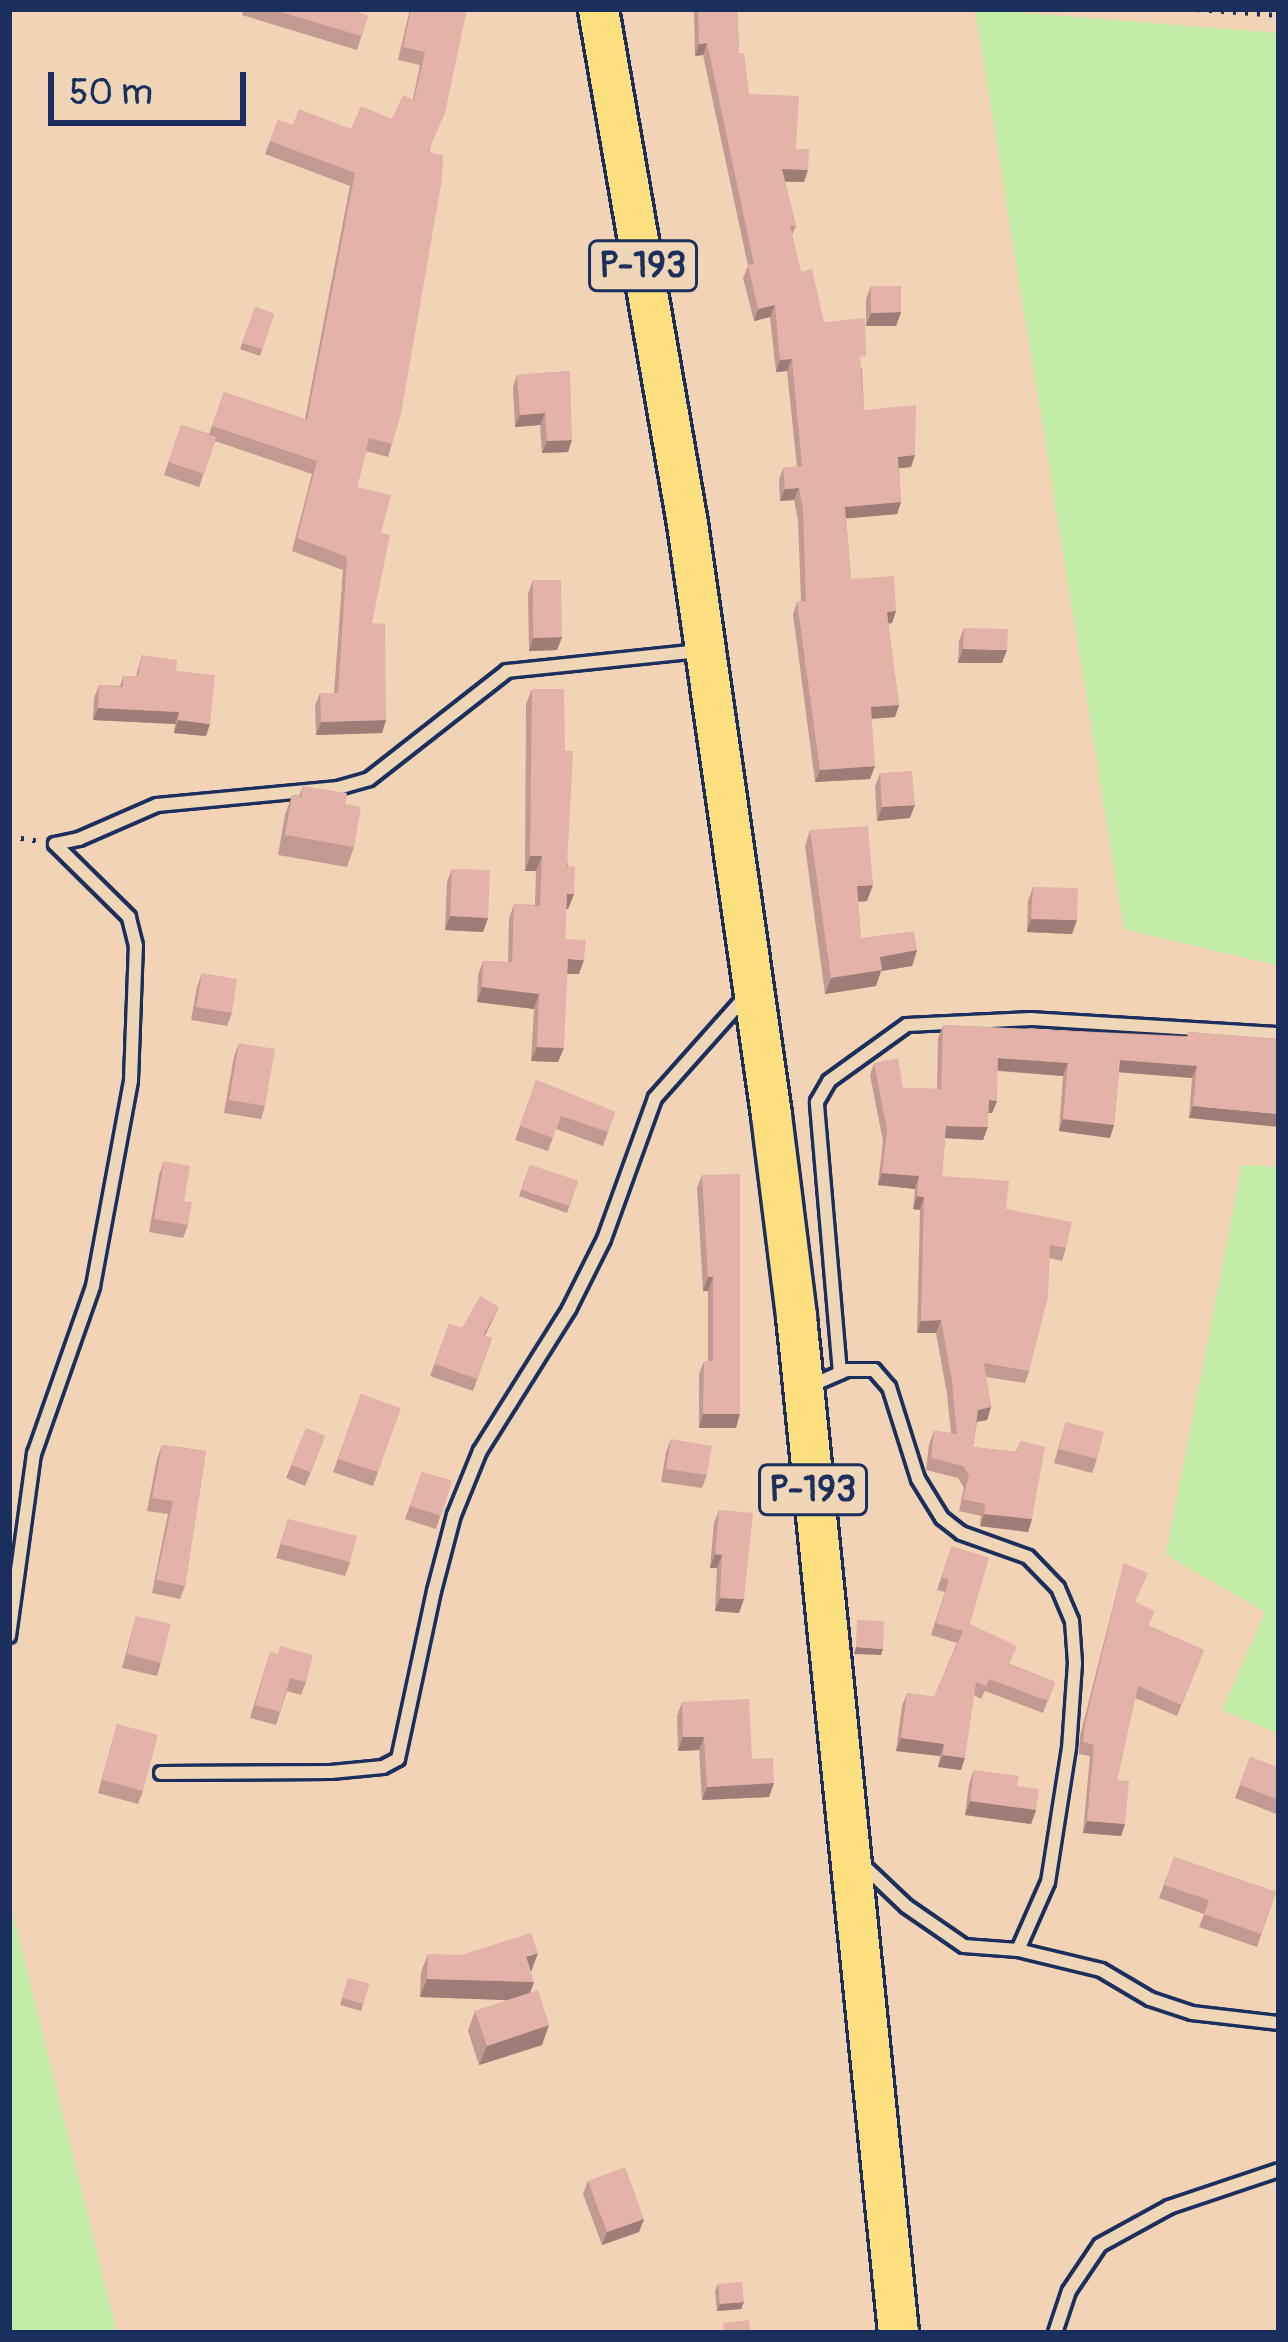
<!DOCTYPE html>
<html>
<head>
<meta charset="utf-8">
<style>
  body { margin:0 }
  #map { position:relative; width:1288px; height:2342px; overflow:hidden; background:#f2d3b6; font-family:Pangolin,sans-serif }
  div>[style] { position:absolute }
  .green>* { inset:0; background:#c3eca7 }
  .path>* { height:4.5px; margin-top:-2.25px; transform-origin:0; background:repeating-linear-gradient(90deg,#1b2f5e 0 3px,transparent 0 12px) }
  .roads { filter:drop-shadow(3px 0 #1b2f5e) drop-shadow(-3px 0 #1b2f5e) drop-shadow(0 3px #1b2f5e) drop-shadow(0 -3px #1b2f5e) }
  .lane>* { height:12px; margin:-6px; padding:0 6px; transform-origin:6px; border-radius:6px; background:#efd6b7 }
  .primary>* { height:39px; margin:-19.5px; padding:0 19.5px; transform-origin:19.5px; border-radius:19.5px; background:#fce080 }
  .wall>* { inset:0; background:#c39a91 }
  .shaded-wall>* { inset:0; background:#9f7d76 }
  .building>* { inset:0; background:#e3b3a9 }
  span { translate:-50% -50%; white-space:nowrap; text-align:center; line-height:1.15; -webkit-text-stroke:10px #efd6b7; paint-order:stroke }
  .shield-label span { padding:3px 9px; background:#efd6b7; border:3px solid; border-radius:9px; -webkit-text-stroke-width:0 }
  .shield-label { font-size:36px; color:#1b2f5e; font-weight:700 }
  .frame { position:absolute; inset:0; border:12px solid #1b2f5e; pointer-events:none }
  .scale { position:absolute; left:48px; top:72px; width:198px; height:54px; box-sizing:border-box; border:6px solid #1b2f5e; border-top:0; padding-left:15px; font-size:36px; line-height:42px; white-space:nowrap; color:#1b2f5e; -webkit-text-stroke:9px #efd6b7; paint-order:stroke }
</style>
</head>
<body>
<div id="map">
  <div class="green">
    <div style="clip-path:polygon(975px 9px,1279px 33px,1279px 966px,1124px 929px)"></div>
    <div style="clip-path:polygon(1242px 1165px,1279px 1167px,1279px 1734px,1222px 1710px,1265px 1612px,1166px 1555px)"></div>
    <div style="clip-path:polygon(9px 1914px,13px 1914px,117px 2333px,9px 2333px)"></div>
  </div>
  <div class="path">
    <div style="left:1197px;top:9px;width:82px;rotate:4.2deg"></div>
    <div style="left:9px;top:836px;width:30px;rotate:9deg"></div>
  </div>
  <div class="roads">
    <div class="lane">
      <div style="left:55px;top:844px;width:25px;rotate:-12deg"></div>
      <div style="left:79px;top:839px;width:85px;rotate:-23.6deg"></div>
      <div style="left:157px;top:805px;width:182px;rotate:-5.4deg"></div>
      <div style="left:338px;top:788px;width:32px;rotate:-16deg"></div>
      <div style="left:369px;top:779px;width:175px;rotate:-38deg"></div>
      <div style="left:507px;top:671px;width:195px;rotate:-5.9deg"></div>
      <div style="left:840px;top:1373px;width:272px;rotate:-94.9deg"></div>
      <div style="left:817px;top:1102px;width:24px;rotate:-60deg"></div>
      <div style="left:829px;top:1081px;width:96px;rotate:-35.7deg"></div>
      <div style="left:907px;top:1025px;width:124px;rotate:-2.8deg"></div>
      <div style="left:1031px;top:1019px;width:248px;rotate:3.5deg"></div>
      <div style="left:810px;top:1386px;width:40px;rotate:-23.4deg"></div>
      <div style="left:847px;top:1370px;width:27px"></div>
      <div style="left:874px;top:1370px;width:23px;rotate:49deg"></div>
      <div style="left:889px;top:1387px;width:96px;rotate:72.5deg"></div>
      <div style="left:918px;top:1479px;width:46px;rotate:58.4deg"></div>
      <div style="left:942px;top:1518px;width:24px;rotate:38deg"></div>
      <div style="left:961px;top:1533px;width:71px;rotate:19.7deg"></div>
      <div style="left:1028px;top:1557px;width:43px;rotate:45.9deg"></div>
      <div style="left:1058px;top:1588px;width:36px;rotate:67deg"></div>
      <div style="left:1072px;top:1621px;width:42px;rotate:85.9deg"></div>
      <div style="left:1075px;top:1663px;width:85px;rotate:94deg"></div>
      <div style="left:1069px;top:1748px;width:136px;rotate:98.9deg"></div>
      <div style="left:1048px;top:1882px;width:74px;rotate:113.8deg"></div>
      <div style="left:9px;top:1636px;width:184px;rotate:-82.2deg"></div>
      <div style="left:34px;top:1454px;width:178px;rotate:-70.6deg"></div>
      <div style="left:93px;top:1286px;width:209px;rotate:-79.5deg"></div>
      <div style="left:131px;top:1080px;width:134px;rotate:-87.9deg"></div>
      <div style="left:136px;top:946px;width:30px;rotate:-104deg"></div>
      <div style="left:129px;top:917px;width:104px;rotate:-135.4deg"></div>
      <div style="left:161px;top:1773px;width:170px;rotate:-0.3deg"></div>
      <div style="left:331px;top:1772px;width:52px;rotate:-5.5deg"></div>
      <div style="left:383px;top:1767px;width:17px;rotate:-28deg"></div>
      <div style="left:398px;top:1759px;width:172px;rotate:-77.9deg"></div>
      <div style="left:434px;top:1591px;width:79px;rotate:-75.3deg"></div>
      <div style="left:454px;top:1515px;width:69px;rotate:-67.9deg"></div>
      <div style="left:480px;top:1451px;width:168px;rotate:-57.9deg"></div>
      <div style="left:569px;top:1309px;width:78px;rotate:-63.4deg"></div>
      <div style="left:604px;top:1239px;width:150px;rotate:-70.1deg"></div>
      <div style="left:655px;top:1098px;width:135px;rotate:-48.3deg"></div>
      <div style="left:863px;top:1865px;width:59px;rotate:43.6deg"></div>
      <div style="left:906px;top:1906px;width:70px;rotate:34.6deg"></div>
      <div style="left:964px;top:1946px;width:54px;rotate:4.2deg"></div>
      <div style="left:1018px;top:1950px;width:85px;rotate:13.5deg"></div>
      <div style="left:1101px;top:1970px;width:57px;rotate:30.6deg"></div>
      <div style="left:1150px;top:1999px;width:44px;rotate:18.4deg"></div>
      <div style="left:1192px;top:2013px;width:88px;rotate:6.6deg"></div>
      <div style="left:1055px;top:2333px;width:44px;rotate:-71.6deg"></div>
      <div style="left:1069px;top:2291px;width:55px;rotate:-56deg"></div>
      <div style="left:1100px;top:2245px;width:79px;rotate:-28.8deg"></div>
      <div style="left:1169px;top:2207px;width:116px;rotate:-18.6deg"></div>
    </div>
    <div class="primary">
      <div style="left:598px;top:9px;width:522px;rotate:80.18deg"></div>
      <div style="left:687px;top:523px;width:598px;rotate:81.92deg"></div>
      <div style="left:771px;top:1115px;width:203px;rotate:82.9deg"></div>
      <div style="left:796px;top:1316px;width:1022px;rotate:84.27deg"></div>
    </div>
  </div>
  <div class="wall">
    <div style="clip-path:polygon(244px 9px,348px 9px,368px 16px,357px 50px,242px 15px)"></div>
    <div style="clip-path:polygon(410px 9px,467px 9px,429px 153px,392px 444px,388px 457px,366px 451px,357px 487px,381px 533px,372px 623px,386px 720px,382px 733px,316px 735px,315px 706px,320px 693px,334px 693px,343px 570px,292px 551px,312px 474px,215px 441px,199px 487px,164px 475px,181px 425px,209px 434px,224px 392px,305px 419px,350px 186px,265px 154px,278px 120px,293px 125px,351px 129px,392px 119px,413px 99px,420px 65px,398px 60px)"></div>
    <div style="clip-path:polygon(694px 9px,737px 9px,739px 53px,749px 94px,796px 149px,804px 182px,785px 182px,796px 226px,792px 235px,801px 272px,824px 322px,862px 369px,864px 410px,915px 455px,911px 467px,899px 468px,901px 502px,897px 514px,846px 518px,851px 579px,896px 611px,892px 623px,888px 624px,899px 705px,895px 717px,872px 719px,870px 779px,815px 782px,793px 614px,797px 602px,801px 601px,798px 520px,794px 500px,780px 501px,779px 480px,783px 468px,797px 467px,787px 371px,776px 372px,770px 317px,754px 321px,743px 278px,748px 266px,703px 55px,695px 56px)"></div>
    <div style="clip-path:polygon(871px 286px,901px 312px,896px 326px,866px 326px,866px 299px)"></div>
    <div style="clip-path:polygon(255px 307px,274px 314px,260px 356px,240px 349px)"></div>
    <div style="clip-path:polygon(570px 371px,568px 452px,542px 453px,540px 425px,515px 427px,513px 387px,517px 375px)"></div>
    <div style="clip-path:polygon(533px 580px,562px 637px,557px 650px,529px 651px,528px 594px)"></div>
    <div style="clip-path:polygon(964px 628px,1002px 663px,958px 663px,959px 641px)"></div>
    <div style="clip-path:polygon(142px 655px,176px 671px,206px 736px,174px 733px,175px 724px,93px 720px,94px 698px,99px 685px,120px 686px,123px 676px,136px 676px)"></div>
    <div style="clip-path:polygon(532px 689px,574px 894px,568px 909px,566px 909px,565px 939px,579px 974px,567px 974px,558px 1062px,531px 1061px,534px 1009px,477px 1002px,478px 975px,483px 961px,508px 962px,509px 919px,514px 904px,535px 905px,536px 871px,525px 871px,526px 704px)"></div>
    <div style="clip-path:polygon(880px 773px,910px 818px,877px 821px,875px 787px)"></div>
    <div style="clip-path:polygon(303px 786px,345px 804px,354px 847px,347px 867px,278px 855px,285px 815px,292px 795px,299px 796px)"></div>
    <div style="clip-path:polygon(810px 830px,867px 901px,858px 902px,861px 938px,917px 950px,912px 966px,881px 971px,876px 986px,825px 994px,805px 846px)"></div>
    <div style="clip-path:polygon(452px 869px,488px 918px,483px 932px,445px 930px,447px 882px)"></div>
    <div style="clip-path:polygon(1033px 887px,1072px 934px,1027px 932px,1028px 901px)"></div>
    <div style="clip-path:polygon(202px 973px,232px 1013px,227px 1026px,191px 1020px,197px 987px)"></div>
    <div style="clip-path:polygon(943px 1025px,1187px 1036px,1188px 1032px,1279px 1039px,1189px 1118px,1192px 1078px,1119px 1072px,1114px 1125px,1110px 1138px,1059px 1131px,1063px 1076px,997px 1071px,997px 1101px,992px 1113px,988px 1113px,983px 1140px,945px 1138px,942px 1176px,1006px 1209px,1066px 1248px,1062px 1261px,1049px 1258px,1029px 1371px,1025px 1383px,986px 1377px,991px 1407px,987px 1420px,977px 1422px,973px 1447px,1016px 1452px,1021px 1441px,1032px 1519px,1028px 1532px,980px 1526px,981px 1516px,959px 1511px,964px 1488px,958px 1478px,926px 1470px,929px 1444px,934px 1431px,951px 1433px,947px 1394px,936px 1333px,917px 1333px,920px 1210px,913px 1209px,915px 1189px,878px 1185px,883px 1141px,870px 1075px,874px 1063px,903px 1088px,937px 1089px,938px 1038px)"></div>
    <div style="clip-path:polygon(239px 1043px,265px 1106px,261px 1119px,224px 1113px,234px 1056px)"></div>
    <div style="clip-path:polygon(536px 1080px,615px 1112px,603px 1146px,556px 1129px,548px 1151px,515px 1140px)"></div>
    <div style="clip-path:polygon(164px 1161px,184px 1201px,188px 1225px,183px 1238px,149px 1232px,159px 1175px)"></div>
    <div style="clip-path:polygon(530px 1165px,578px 1181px,567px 1213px,519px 1196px)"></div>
    <div style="clip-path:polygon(702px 1175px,736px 1428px,699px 1428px,699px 1374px,704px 1361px,708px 1361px,708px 1291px,703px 1291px,697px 1188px)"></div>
    <div style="clip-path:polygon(499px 1307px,485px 1336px,492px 1338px,473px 1391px,430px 1376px,449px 1324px,462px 1328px)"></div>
    <div style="clip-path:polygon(361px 1394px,378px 1472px,373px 1486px,333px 1472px)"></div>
    <div style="clip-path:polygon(1066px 1422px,1097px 1459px,1092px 1473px,1054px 1463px)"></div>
    <div style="clip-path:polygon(306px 1428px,325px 1436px,305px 1486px,286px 1478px)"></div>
    <div style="clip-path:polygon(671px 1439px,707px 1475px,702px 1488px,661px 1482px,666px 1452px)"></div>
    <div style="clip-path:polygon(162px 1445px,206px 1451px,185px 1586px,180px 1599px,152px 1593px,168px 1514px,147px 1511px,157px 1459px)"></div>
    <div style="clip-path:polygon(422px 1472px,452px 1481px,436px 1529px,405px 1519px)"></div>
    <div style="clip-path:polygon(719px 1510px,739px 1613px,715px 1611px,717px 1568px,710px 1568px,714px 1523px)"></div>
    <div style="clip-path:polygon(288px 1519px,350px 1562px,345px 1576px,276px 1558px)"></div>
    <div style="clip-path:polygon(952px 1546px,970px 1624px,1010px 1664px,1055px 1682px,1043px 1713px,985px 1691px,981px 1699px,974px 1695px,961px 1770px,938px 1767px,940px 1756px,896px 1751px,902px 1706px,907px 1693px,934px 1697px,957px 1643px,931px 1635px,945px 1592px,937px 1590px)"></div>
    <div style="clip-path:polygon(1124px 1563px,1136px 1602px,1149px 1626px,1204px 1650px,1177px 1716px,1135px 1698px,1117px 1780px,1125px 1824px,1121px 1836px,1083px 1833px,1090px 1756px,1079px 1754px,1080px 1736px)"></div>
    <div style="clip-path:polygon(136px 1616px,161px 1663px,157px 1676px,122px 1668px)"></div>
    <div style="clip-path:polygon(270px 1652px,306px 1682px,301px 1695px,287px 1691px,276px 1725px,250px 1718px)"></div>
    <div style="clip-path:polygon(682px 1702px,752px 1759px,774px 1783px,769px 1797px,702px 1800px,699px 1750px,678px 1751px,677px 1716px)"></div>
    <div style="clip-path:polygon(117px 1724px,143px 1791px,138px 1804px,98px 1793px)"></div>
    <div style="clip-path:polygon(1250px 1757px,1279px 1768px,1279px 1815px,1235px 1798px)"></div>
    <div style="clip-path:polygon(974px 1770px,1017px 1786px,1036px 1810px,1031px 1824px,965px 1815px,969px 1784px)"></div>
    <div style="clip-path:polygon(1174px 1857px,1276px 1892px,1257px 1947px,1199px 1927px,1204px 1914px,1159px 1898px)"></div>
    <div style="clip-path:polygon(428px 1954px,534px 1982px,530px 1993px,542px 2045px,479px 2065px,468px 2031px,475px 2011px,509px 2000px,420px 1997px,421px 1972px)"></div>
    <div style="clip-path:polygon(348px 1978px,369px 1984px,361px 2011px,340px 2005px)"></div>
    <div style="clip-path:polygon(588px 2181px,644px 2219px,639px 2232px,602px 2245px,583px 2194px)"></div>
    <div style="clip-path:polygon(718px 2284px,741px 2309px,717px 2311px,715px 2291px)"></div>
  </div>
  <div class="shaded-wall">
    <div style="clip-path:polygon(707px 43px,703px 55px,695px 56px,699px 44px)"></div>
    <div style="clip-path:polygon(782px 169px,808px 170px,804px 182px,778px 181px)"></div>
    <div style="clip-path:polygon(775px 305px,770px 317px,754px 321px,758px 309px)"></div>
    <div style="clip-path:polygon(901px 312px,896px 326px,866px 326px,871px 313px)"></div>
    <div style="clip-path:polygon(792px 359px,787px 371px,776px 372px,780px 360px)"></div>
    <div style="clip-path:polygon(545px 413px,540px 425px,515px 427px,520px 415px)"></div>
    <div style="clip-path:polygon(572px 440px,568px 452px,542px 453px,547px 441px)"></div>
    <div style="clip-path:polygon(915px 455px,911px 467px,894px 469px,898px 457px)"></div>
    <div style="clip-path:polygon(799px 488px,794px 500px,780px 501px,785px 489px)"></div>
    <div style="clip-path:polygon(901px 502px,897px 514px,841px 519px,845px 507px)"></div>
    <div style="clip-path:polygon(896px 611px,892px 623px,882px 624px,887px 612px)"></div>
    <div style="clip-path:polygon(562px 637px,557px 650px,529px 651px,533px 638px)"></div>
    <div style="clip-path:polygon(963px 649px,1007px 650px,1002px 663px,958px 663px)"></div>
    <div style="clip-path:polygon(899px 705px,895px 717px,866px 719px,871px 707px)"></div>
    <div style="clip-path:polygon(98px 708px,179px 712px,175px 724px,93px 720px)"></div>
    <div style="clip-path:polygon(178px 720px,210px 724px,206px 736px,174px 733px)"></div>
    <div style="clip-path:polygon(386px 720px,382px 733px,316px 735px,321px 722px)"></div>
    <div style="clip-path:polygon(875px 766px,870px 779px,815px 782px,820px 770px)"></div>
    <div style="clip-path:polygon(915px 805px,910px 818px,877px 821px,882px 807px)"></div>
    <div style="clip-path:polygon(530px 856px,542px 856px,536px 871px,525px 871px)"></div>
    <div style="clip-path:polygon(873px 885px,867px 901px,851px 902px,857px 886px)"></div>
    <div style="clip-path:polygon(567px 894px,574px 894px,568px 909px,561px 909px)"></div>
    <div style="clip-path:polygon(450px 916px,488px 918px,483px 932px,445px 930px)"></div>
    <div style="clip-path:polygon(1031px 919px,1077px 920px,1072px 934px,1027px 932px)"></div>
    <div style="clip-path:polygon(917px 950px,912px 966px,881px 971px,876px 986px,825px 994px,831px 978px,880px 957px)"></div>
    <div style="clip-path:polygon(568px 959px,584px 960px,579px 974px,562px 974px)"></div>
    <div style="clip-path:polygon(482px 987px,539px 994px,534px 1009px,477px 1002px)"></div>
    <div style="clip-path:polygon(537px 1047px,564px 1048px,558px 1062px,531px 1061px)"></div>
    <div style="clip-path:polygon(998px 1058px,1068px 1063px,1063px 1076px,993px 1070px)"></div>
    <div style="clip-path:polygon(1120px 1060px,1197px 1066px,1192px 1078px,1116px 1072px)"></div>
    <div style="clip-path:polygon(989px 1100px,997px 1101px,992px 1113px,984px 1113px)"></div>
    <div style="clip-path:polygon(1193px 1106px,1279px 1114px,1279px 1127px,1189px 1118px)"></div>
    <div style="clip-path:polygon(1063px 1119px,1114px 1125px,1110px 1138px,1059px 1131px)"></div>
    <div style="clip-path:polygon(946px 1126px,988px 1127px,983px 1140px,942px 1138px)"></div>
    <div style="clip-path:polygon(882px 1173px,919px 1176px,915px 1189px,878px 1185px)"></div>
    <div style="clip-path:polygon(917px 1196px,924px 1197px,920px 1210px,913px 1209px)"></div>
    <div style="clip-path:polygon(708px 1277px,713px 1277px,708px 1291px,703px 1291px)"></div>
    <div style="clip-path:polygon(941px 1320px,936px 1333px,917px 1333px,921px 1321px)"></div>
    <div style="clip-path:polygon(991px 1407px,987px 1420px,974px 1422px,978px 1410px)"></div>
    <div style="clip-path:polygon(703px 1414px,740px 1414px,736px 1428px,699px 1428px)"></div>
    <div style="clip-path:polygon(984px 1514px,1032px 1519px,1028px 1532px,980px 1526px)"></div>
    <div style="clip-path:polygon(715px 1554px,722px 1555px,717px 1568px,710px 1568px)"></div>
    <div style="clip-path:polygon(720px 1598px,744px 1599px,739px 1613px,715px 1611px)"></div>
    <div style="clip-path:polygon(856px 1647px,883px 1649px,881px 1655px,854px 1654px)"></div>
    <div style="clip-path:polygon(683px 1737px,704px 1737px,699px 1750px,678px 1751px)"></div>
    <div style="clip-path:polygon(901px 1738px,944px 1744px,940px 1756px,896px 1751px)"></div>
    <div style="clip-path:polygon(943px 1755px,965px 1758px,961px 1770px,938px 1767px)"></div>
    <div style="clip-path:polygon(774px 1783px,769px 1797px,702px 1800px,707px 1787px)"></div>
    <div style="clip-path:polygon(970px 1801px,1036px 1810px,1031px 1824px,965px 1815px)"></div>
    <div style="clip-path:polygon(1087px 1821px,1125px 1824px,1121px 1836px,1083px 1833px)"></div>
    <div style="clip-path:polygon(538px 1953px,531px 1972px,526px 1957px)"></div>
    <div style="clip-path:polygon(427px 1979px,534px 1982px,527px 2001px,420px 1997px)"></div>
    <div style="clip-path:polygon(549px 2025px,542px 2045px,479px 2065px,487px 2046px)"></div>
    <div style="clip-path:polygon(644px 2219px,639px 2232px,602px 2245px,607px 2232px)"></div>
    <div style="clip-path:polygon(744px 2302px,741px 2309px,717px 2311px,720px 2304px)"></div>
  </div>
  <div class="building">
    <div style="clip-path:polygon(271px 9px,348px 9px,368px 16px,361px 36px)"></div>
    <div style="clip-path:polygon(411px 9px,467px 9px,445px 113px,428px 152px,443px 155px,442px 179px,401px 414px,392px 444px,369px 438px,357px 487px,391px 495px,381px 533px,390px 535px,372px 623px,385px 624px,386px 720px,321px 722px,320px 693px,338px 693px,347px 557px,297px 538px,317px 461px,212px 426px,224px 392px,307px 420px,355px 173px,270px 141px,278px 120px,293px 125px,299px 109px,351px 129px,361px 106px,392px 119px,403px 95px,414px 100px,425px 52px,403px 47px)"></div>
    <div style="clip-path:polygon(698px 9px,737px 9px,739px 53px,744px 53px,749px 94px,799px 96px,796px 149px,809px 149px,808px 170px,782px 169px,796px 226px,790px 226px,801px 272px,812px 269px,824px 322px,865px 318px,866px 356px,860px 357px,864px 410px,916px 405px,915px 455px,898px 457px,901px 502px,845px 507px,851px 579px,894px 576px,896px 611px,887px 612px,899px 705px,871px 707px,875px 766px,820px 770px,797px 602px,806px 601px,803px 508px,799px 488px,785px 489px,783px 468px,802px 466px,792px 359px,780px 360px,775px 305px,758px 309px,748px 265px,754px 264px,707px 43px,699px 44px)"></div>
    <div style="clip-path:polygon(871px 286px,901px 286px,901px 312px,871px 313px)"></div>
    <div style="clip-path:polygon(255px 307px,274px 314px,262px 349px,242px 343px)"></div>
    <div style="clip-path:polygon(570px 371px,572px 440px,547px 441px,545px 413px,520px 415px,517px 375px)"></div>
    <div style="clip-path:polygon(181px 425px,216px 437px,204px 474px,168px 462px)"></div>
    <div style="clip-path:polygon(533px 580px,561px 580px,562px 637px,533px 638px)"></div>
    <div style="clip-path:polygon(964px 628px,1008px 629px,1007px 650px,963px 649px)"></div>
    <div style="clip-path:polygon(142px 655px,177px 660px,176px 671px,215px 675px,210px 724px,178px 720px,179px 712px,98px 708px,99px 685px,123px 687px,123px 676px,138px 676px)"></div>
    <div style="clip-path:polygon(532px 689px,564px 689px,565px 751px,573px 751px,567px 866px,575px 867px,574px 894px,567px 894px,565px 939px,586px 940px,584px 960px,568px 959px,564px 1048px,537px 1047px,539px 994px,482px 987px,483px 961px,512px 962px,514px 904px,540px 906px,542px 856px,530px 856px)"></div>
    <div style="clip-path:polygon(912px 771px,915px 805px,882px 807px,880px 773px)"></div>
    <div style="clip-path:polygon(303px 786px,347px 793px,345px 804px,361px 807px,354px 847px,285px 835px,292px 795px,301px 797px)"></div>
    <div style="clip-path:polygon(868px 826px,873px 885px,857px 886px,861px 938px,914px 931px,917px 950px,880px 957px,882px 970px,831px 978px,810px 830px)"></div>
    <div style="clip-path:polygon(452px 869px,490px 870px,488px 918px,450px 916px)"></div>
    <div style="clip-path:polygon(1033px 887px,1078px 888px,1077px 920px,1031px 919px)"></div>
    <div style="clip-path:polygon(202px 973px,237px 979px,232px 1013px,196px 1007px)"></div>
    <div style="clip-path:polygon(943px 1025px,1188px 1037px,1188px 1032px,1279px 1039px,1279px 1114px,1193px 1106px,1197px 1066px,1120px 1060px,1114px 1125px,1063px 1119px,1068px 1063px,998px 1058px,997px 1101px,989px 1100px,988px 1127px,946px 1126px,942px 1176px,1009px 1181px,1006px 1209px,1072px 1222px,1066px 1248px,1050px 1245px,1048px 1297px,1029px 1371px,984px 1363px,991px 1407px,978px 1410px,973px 1447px,1017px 1452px,1021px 1441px,1045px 1447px,1032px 1519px,984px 1514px,985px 1504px,963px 1499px,969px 1475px,963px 1466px,931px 1458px,934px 1431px,957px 1434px,952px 1381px,941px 1320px,921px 1321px,924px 1197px,917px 1196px,919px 1176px,882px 1173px,887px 1129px,874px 1063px,898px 1058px,903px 1088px,941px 1089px)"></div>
    <div style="clip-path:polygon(239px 1043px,275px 1049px,265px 1106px,229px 1100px)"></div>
    <div style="clip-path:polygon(536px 1080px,615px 1112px,608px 1132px,561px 1116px,553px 1138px,520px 1126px)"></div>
    <div style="clip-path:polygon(164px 1161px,190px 1166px,184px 1201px,192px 1202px,188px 1225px,154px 1219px)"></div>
    <div style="clip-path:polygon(530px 1165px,578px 1181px,569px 1206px,522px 1190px)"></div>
    <div style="clip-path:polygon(740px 1174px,740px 1414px,703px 1414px,704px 1361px,713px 1361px,713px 1277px,708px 1277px,702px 1175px)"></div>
    <div style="clip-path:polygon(480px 1296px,499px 1307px,483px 1335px,492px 1338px,477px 1379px,435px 1364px,449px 1324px,462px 1328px)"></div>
    <div style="clip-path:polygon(361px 1394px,401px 1408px,378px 1472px,338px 1459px)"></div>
    <div style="clip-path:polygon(1066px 1422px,1104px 1432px,1097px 1459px,1059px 1449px)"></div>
    <div style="clip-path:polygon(306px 1428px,325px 1436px,310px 1472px,291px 1465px)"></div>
    <div style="clip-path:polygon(671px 1439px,712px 1446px,707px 1475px,666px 1469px)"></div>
    <div style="clip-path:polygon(162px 1445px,206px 1451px,185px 1586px,156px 1580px,173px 1501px,152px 1498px)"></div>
    <div style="clip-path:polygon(422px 1472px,452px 1481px,441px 1516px,410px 1506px)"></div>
    <div style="clip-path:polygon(719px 1510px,753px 1513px,744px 1599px,720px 1598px,722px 1555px,715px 1554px)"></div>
    <div style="clip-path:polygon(288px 1519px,357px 1536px,350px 1562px,281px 1544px)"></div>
    <div style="clip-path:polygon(952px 1546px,989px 1558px,970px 1624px,1017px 1646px,1009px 1664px,1055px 1682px,1048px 1701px,989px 1679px,986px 1686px,976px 1682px,965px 1758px,943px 1755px,944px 1744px,901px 1738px,907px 1693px,934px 1697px,963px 1631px,936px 1623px,949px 1580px,942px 1577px)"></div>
    <div style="clip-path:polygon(1124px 1563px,1148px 1573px,1135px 1602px,1155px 1611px,1148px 1626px,1204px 1650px,1181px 1705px,1138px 1686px,1117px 1780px,1129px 1781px,1125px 1824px,1087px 1821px,1094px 1745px,1083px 1742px,1085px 1724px)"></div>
    <div style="clip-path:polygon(136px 1616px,171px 1624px,161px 1663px,127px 1654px)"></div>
    <div style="clip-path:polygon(857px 1620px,884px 1621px,883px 1649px,856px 1647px)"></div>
    <div style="clip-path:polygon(280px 1646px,313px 1655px,306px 1682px,290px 1678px,280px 1712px,255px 1705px,270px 1652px,278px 1654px)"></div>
    <div style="clip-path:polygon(749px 1699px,752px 1759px,773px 1758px,774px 1783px,707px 1787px,704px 1737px,683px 1737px,682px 1702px)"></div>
    <div style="clip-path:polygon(117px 1724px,158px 1735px,143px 1791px,102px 1780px)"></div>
    <div style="clip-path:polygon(1250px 1757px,1279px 1768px,1279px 1800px,1240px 1785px)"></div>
    <div style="clip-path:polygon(974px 1770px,1019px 1776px,1017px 1786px,1039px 1789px,1036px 1810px,970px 1801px)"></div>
    <div style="clip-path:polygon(1174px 1857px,1276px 1892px,1261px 1934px,1204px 1914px,1209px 1900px,1164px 1885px)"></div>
    <div style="clip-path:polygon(531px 1933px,538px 1953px,526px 1957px,534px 1982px,427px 1979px,428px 1954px,461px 1955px)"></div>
    <div style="clip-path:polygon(348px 1978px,369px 1984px,363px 2004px,342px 1998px)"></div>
    <div style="clip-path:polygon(538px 1990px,549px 2025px,487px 2046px,475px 2011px)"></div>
    <div style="clip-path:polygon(625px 2167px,644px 2219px,607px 2232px,588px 2181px)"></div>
    <div style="clip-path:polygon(742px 2282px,744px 2302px,720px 2304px,718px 2284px)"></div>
    <div style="clip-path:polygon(749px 2320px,751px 2333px,724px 2333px,723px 2323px)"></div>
  </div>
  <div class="shield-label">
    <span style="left:643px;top:266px">Р-193</span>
    <span style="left:813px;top:1490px">Р-193</span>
  </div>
  <div class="frame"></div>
  <div class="scale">50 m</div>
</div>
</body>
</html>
